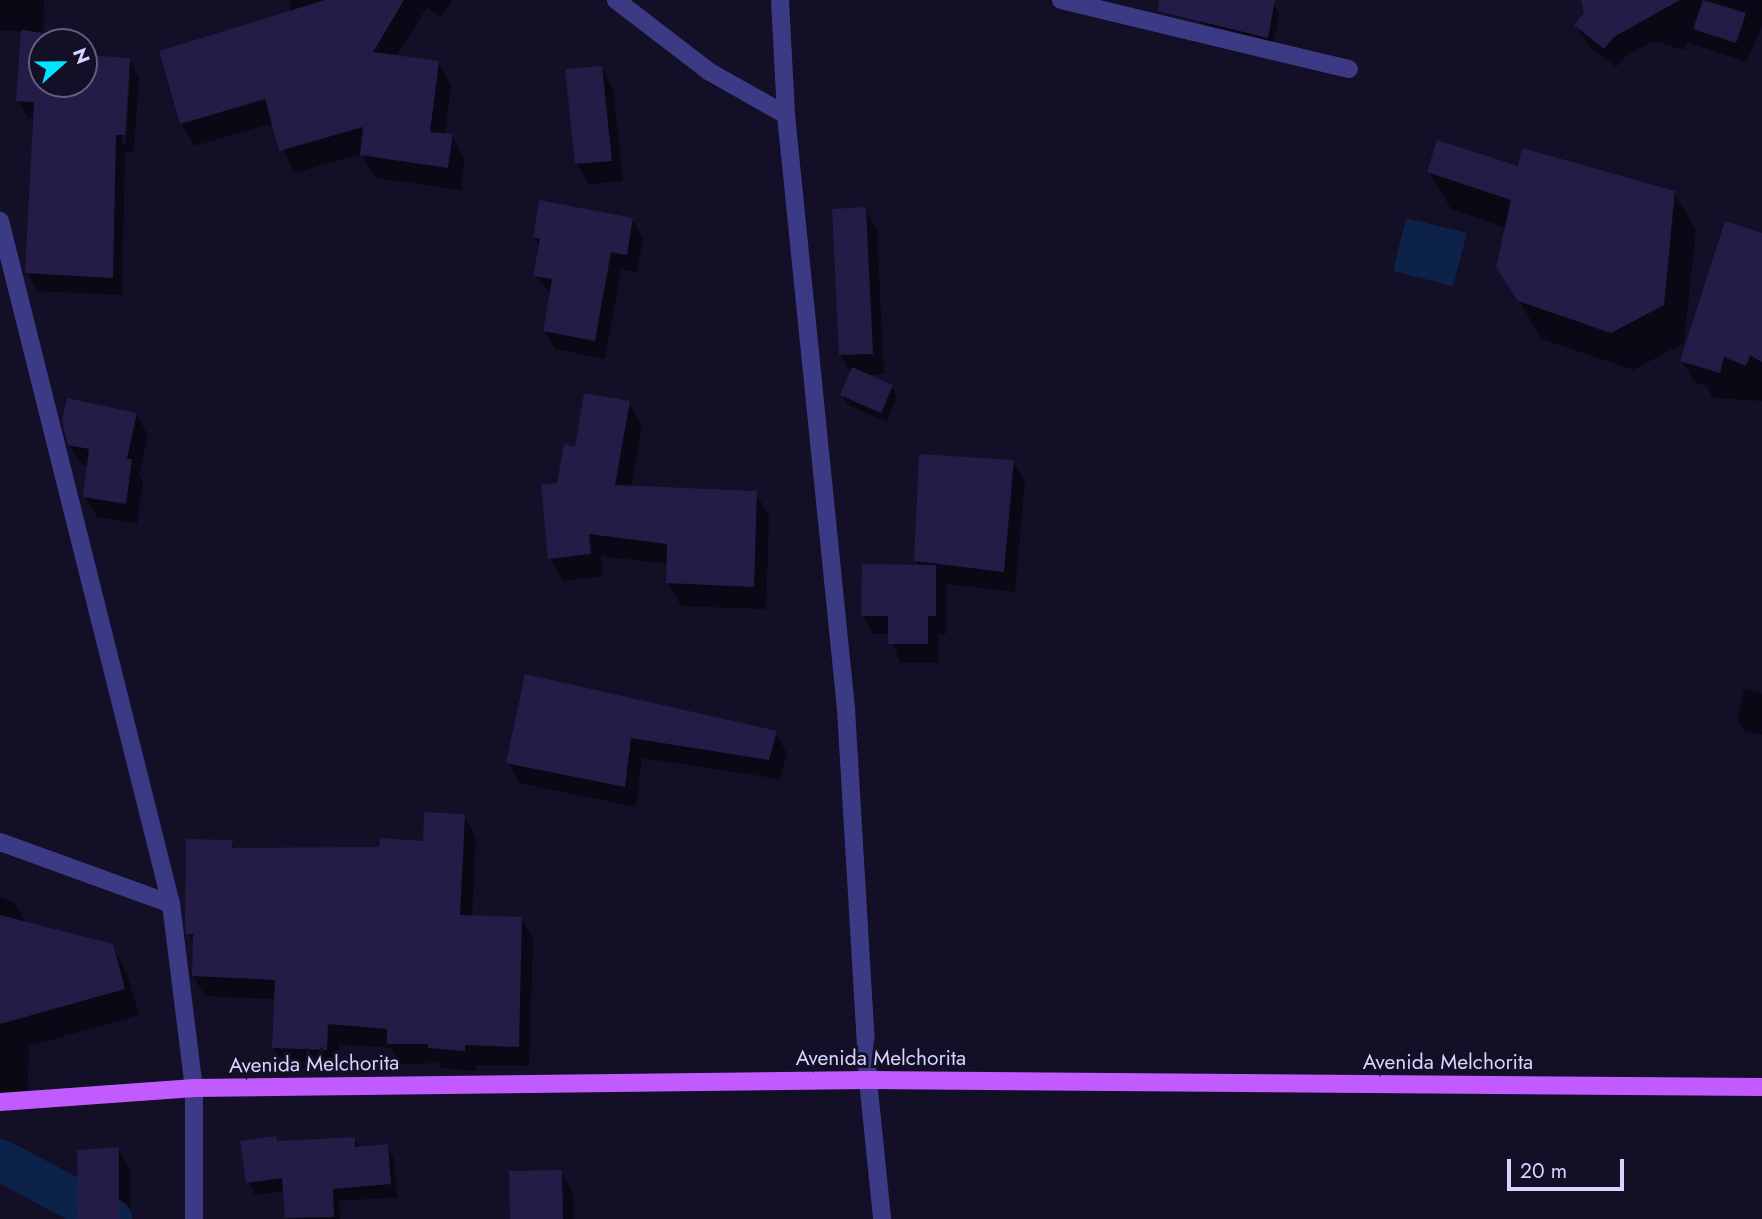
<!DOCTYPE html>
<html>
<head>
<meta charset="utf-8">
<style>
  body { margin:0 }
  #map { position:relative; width:1762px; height:1219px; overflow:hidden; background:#130f26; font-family:Jost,sans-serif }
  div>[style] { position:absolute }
  .water>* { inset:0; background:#0c2248 }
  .shadow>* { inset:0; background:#0007 }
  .canal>* { height:42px; margin:-21px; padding:0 21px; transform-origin:21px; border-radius:21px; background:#0c2248 }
  .building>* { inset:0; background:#241b47 }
  .minor>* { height:18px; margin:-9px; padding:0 9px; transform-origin:9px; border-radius:9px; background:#3d3a85 }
  .major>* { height:18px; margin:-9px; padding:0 9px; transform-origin:9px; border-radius:9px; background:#c25bff }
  span { translate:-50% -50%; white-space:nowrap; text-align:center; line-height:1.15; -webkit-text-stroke:6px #130f26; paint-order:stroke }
  .street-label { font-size:21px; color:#d9d4ff }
  .north { position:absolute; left:28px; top:28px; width:70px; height:70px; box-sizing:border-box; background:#130f26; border:2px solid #625e7d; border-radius:50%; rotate:69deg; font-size:19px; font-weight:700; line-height:28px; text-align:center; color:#d9d4ff }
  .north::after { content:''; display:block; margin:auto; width:24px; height:32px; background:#00e5ff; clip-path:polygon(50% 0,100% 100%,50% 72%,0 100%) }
  .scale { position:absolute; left:1507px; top:1159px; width:117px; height:32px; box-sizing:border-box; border:4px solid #d9d4ff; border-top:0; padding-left:9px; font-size:21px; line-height:24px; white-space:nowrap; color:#d9d4ff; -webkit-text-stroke:5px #130f26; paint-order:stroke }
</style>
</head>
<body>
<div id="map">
  <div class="water">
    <div style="clip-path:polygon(1406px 218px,1467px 233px,1453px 286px,1393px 271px)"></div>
  </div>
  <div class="shadow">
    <div style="clip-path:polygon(evenodd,0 0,44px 0,43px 35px,68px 42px,42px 42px,42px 84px,84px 84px,84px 57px,129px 60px,139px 77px,134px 152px,125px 152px,122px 295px,37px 291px,27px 273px,35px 119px,28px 118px,18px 100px,23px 32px,0 30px,0 0,127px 75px,130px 75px,126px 144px,122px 144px,127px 75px)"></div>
    <div style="clip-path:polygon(290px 0,453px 0,441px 17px,427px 7px,396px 57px,438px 62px,451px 85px,445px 135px,452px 136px,465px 159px,461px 190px,375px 178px,361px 154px,294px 173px,273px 123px,195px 146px,181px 123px,290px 11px)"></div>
    <div style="clip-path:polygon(1203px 0,1273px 4px,1279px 14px,1273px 47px,1205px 31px,1200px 21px)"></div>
    <div style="clip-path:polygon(1583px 0,1762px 0,1762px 26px,1747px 62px,1687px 42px,1685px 50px,1653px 41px,1625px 57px,1616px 67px,1588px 45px,1576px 25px,1586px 14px)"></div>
    <div style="clip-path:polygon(601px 67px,613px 88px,623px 181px,589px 184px,577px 164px)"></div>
    <div style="clip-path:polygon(1519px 168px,1674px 193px,1696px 230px,1684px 343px,1633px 370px,1542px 339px,1498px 267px,1506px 228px,1451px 209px,1429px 172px)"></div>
    <div style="clip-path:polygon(865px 209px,877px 230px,884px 374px,866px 375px,891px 386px,897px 396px,887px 422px,848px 405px,842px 395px,851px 374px,840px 355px)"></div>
    <div style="clip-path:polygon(632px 219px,643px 238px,637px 272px,621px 270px,605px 359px,555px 349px,544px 331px,551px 295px,535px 275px,540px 247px,534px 237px)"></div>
    <div style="clip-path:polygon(1762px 235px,1762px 401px,1713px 398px,1706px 386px,1694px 382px,1682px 361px)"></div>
    <div style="clip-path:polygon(629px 403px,642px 426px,631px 488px,756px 493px,769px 516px,766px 609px,681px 606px,668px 583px,668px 564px,601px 556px,603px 576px,563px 581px,550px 558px,558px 485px,576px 449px)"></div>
    <div style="clip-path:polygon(136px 414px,148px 435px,139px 475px,143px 482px,137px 524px,97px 517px,85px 497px,89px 467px,82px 465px,69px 444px)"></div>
    <div style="clip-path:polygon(1013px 462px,1025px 482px,1015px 592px,946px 584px,946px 634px,938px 634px,938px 663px,900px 662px,890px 634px,873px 634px,863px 615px,919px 566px,916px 561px)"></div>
    <div style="clip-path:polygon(527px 676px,775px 733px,787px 753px,780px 779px,642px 758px,636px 807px,519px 783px,508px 763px)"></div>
    <div style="clip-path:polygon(1744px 689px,1762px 693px,1762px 735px,1743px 730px,1737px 720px)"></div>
    <div style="clip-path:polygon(464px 816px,476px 837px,472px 917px,521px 919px,533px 939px,529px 1066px,476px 1065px,476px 1071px,441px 1068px,438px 1063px,400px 1064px,391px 1048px,339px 1044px,338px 1070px,286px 1068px,274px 1048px,276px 999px,205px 996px,193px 976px,194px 944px,188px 933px,231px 842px,235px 850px,381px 849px,425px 843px)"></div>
    <div style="clip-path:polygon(0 897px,14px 902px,26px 923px,112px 946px,127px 973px,139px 1015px,29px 1046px,27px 1102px,0 1100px)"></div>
    <div style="clip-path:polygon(354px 1139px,359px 1148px,387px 1146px,394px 1159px,397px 1197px,339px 1201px,340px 1219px,288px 1219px,284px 1191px,255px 1195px,248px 1182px,278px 1143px)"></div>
    <div style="clip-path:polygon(118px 1149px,130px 1170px,130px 1219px,79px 1219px)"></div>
    <div style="clip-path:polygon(561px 1172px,573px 1193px,574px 1219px,512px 1219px)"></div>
  </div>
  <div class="canal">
    <div style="left:0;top:1160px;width:126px;rotate:28deg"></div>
  </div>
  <div class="building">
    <div style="clip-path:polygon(325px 0,404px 0,373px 52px,439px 61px,430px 132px,453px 134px,448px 168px,360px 155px,363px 127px,279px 151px,265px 99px,180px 124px,159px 51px)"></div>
    <div style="clip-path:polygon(1159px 0,1275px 0,1268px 38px,1158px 11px)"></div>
    <div style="clip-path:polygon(1581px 0,1680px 0,1614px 37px,1604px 49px,1574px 25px,1584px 13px)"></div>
    <div style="clip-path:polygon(1703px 0,1746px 13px,1736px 43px,1693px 29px)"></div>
    <div style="clip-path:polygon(21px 30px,66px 36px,66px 42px,42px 42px,42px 84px,84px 84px,84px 55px,130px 58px,125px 135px,116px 135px,113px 278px,25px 273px,34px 102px,16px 101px)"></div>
    <div style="clip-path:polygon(602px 66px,612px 161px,575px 164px,565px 69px)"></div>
    <div style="clip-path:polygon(1437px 140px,1518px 166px,1522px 148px,1675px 191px,1664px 305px,1611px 333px,1518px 301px,1496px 267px,1511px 200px,1427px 172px)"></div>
    <div style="clip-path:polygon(539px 200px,633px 218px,627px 255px,611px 252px,595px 341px,543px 331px,552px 279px,533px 276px,540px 239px,533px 237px)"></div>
    <div style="clip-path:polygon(866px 207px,873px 354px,839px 355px,832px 209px)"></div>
    <div style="clip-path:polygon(1725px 221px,1762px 233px,1762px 362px,1750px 355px,1746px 366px,1724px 357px,1720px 373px,1680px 361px)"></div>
    <div style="clip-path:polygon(852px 367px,893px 385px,881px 413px,840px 395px)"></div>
    <div style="clip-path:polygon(584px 393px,630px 401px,615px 485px,757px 491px,754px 587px,666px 583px,667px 544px,589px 534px,591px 554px,548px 559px,541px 485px,557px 483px,564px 444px,575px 447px)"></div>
    <div style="clip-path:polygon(67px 398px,137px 413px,127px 459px,132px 459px,126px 504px,83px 497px,89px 449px,68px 445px,62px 421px)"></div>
    <div style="clip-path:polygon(919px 454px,1014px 460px,1004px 572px,914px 561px)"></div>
    <div style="clip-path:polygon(862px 564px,936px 565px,936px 616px,928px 616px,928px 644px,888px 644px,888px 616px,861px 616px)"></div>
    <div style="clip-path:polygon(525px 674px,777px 731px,769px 760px,631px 738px,625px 787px,506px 763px)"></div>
    <div style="clip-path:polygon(424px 812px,465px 814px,460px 915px,522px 917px,519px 1047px,465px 1045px,465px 1051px,428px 1048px,428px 1044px,387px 1044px,387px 1029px,328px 1024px,327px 1050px,272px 1048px,275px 980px,192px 976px,193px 934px,186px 934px,185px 921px,186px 839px,232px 840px,232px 848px,379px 847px,380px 838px,423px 841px)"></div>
    <div style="clip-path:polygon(0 915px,113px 944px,125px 989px,0 1024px)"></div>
    <div style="clip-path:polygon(276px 1136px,277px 1141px,355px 1137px,355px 1147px,388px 1144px,391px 1184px,333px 1189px,334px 1217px,285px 1218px,282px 1178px,246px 1183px,240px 1141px)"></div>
    <div style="clip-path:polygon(119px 1147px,119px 1219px,78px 1219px,77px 1150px)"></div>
    <div style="clip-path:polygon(562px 1170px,563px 1219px,510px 1219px,509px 1171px)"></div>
  </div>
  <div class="minor">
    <div style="left:616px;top:0;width:118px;rotate:37.5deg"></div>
    <div style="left:710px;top:72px;width:87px;rotate:29.5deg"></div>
    <div style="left:786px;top:115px;width:597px;rotate:84.23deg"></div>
    <div style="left:846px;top:709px;width:372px;rotate:86.6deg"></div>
    <div style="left:868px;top:1080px;width:140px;rotate:84.2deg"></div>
    <div style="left:780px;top:0;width:115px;rotate:87deg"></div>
    <div style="left:1061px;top:0;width:296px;rotate:13.5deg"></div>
    <div style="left:0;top:221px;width:704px;rotate:75.94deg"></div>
    <div style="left:171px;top:904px;width:185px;rotate:82.9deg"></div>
    <div style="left:194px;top:1088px;width:131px;rotate:90deg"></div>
    <div style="left:0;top:842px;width:182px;rotate:19.9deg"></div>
  </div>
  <div class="major">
    <div style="left:0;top:1102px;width:195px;rotate:-4.1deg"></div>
    <div style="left:194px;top:1088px;width:674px;rotate:-0.68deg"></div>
    <div style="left:868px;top:1080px;width:894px;rotate:0.45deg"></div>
  </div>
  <div class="street-label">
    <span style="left:881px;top:1058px">Avenida Melchorita</span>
    <span style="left:1448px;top:1062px">Avenida Melchorita</span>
    <span style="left:314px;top:1064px;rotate:-1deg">Avenida Melchorita</span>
  </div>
  <div class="north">N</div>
  <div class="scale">20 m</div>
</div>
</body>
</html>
